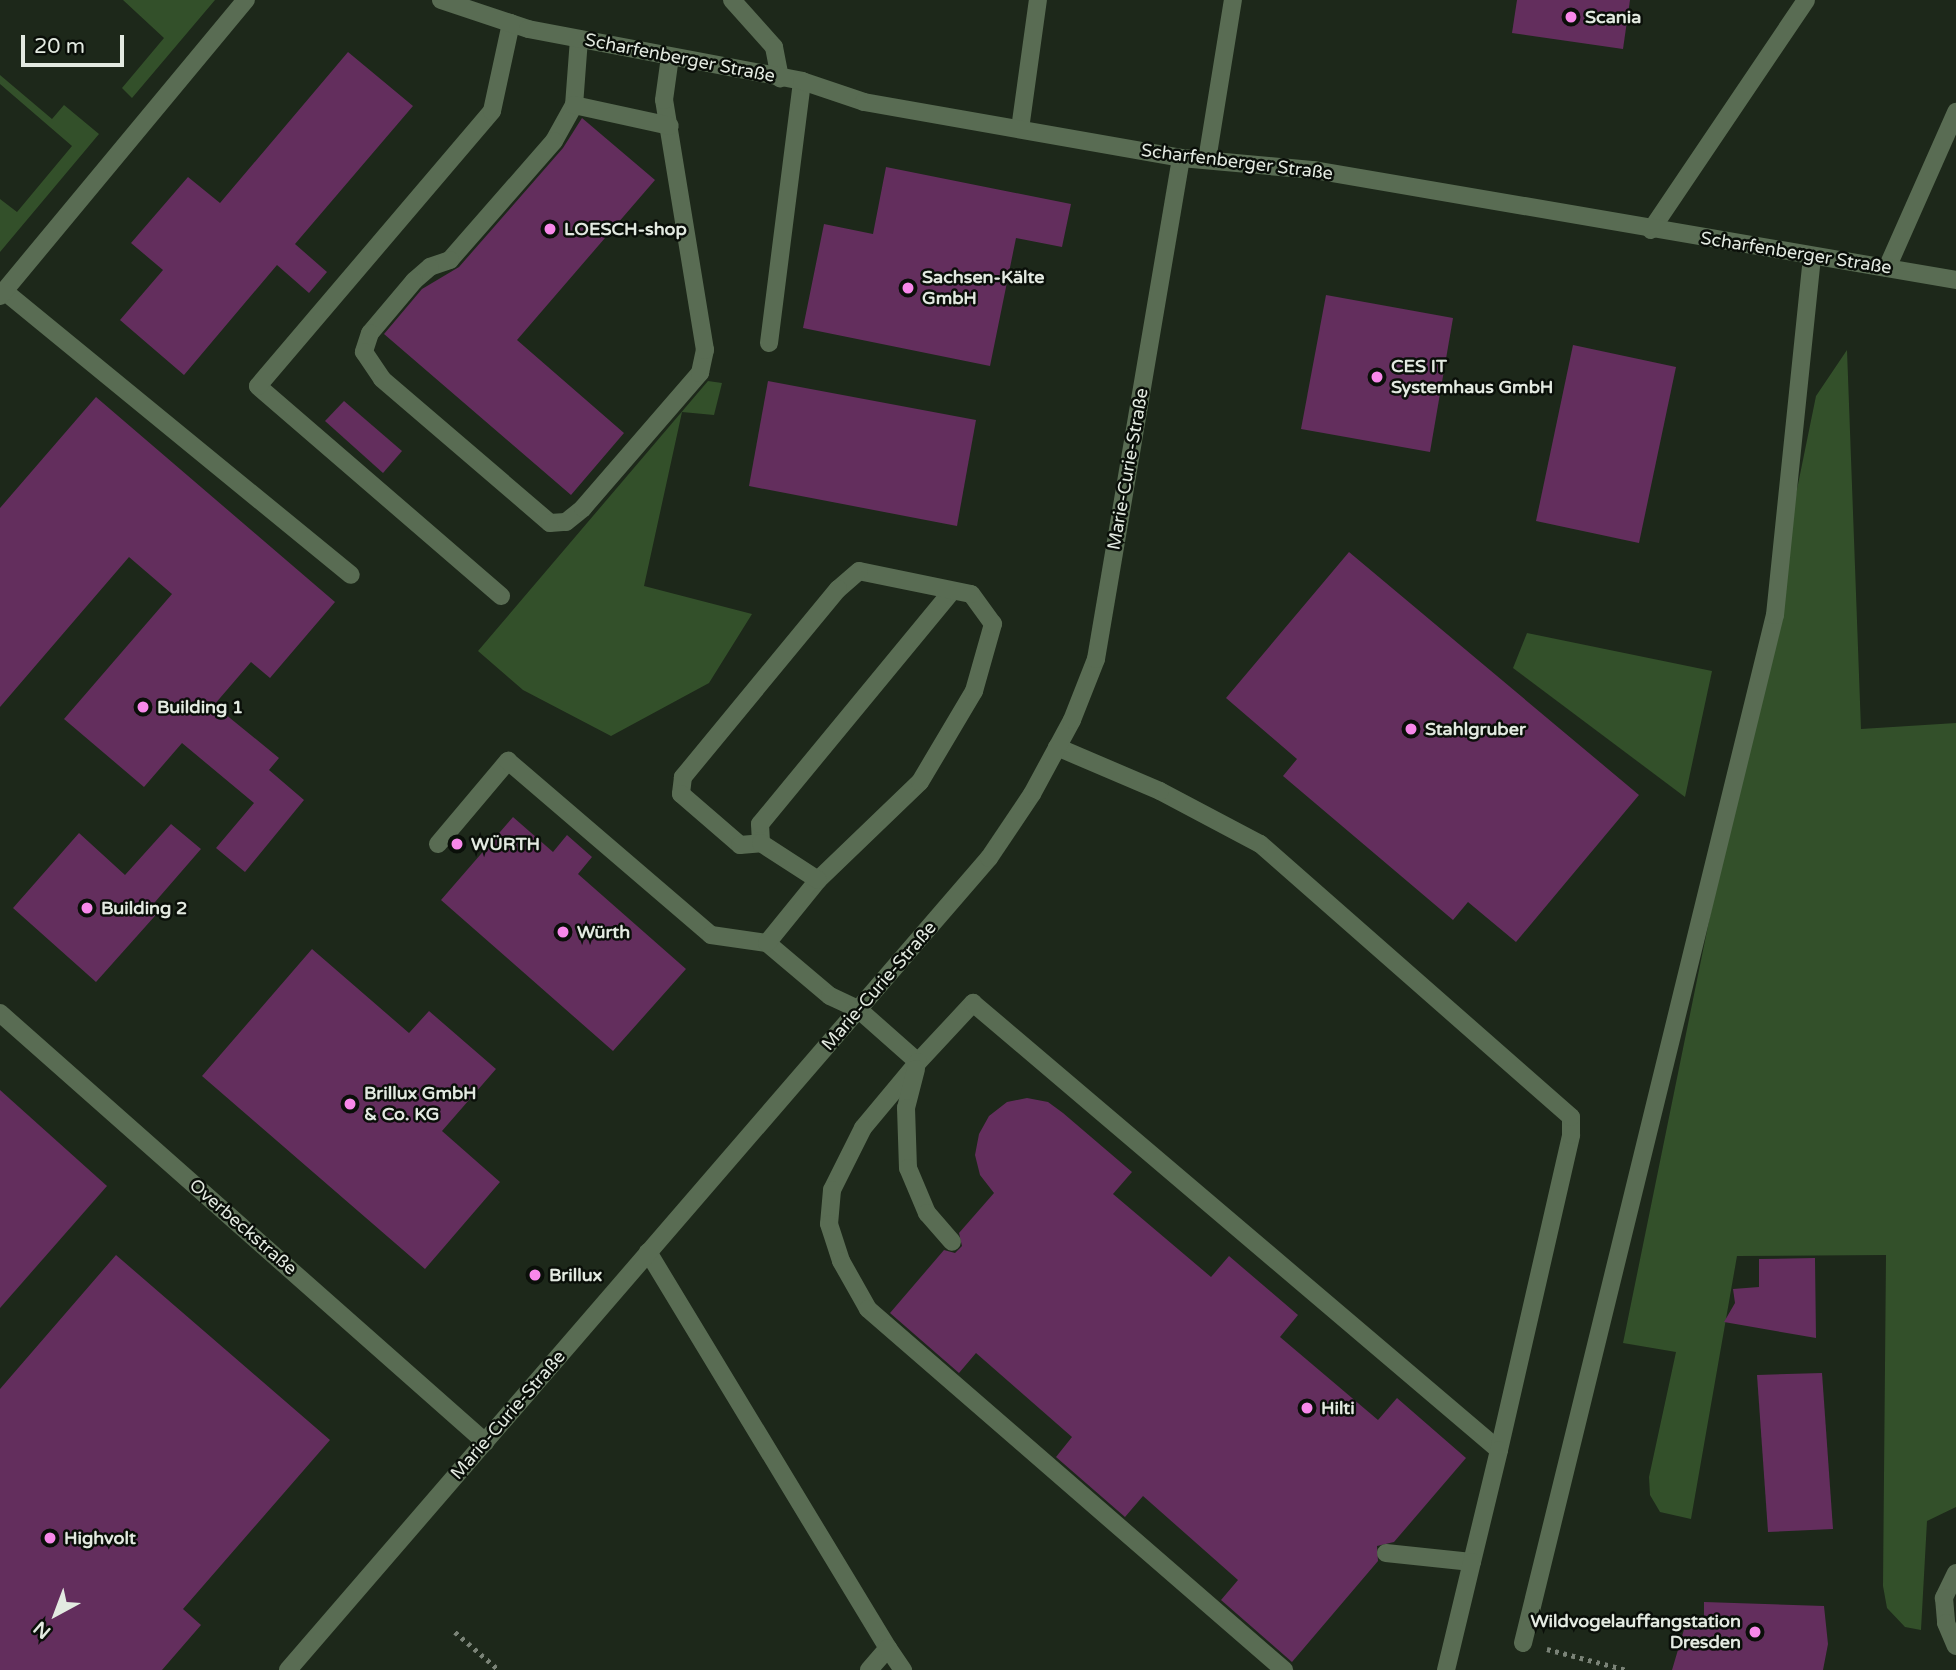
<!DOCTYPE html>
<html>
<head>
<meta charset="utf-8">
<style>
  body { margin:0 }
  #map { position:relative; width:1956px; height:1670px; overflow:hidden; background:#1d281a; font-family:"Varela Round",sans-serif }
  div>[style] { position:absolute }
  .green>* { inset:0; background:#33502a }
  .building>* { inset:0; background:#632e5d }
  .path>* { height:4.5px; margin-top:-2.25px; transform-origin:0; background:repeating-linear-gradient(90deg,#7a8377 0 3.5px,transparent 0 8.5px) }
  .service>* { height:18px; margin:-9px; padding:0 9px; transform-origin:9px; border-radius:9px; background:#596c53 }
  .minor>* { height:18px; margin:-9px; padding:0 9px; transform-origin:9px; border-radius:9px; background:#596c53 }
  .dots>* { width:19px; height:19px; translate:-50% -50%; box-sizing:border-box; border:4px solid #0a0f09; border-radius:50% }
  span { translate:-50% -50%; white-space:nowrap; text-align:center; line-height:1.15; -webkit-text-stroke:5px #0a0f09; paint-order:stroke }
  .poi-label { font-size:18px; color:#e3eae1; font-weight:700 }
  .left { translate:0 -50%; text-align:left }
  .right { translate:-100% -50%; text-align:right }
  .street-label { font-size:18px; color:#e3eae1 }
  .north { position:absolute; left:21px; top:1579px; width:70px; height:70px; -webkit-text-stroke:5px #0a0f09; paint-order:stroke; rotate:221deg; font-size:19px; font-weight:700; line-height:28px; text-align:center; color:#e3eae1 }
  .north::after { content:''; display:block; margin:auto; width:24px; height:32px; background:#e3eae1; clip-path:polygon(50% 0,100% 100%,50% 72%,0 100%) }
  .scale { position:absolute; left:21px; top:35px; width:103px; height:32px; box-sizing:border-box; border:4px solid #e3eae1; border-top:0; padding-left:9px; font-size:21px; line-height:24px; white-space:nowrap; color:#e3eae1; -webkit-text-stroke:5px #0a0f09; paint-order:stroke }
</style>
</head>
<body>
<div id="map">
  <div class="green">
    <div style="clip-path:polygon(123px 0,215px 0,132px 98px,122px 88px,164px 38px)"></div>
    <div style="clip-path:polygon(0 75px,52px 119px,64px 105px,99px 134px,0 252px,0 199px,17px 212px,72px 146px,0 84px)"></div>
    <div style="clip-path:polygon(1847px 350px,1861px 729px,1956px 723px,1956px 1507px,1927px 1521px,1921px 1630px,1905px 1627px,1887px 1608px,1883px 1586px,1886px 1255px,1737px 1256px,1691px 1519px,1660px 1512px,1650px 1495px,1649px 1477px,1676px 1352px,1623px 1343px,1816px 396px)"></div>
    <div style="clip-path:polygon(708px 381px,722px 383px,714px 415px,682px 412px,644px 586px,752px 614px,709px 683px,611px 736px,523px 690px,478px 651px)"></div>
    <div style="clip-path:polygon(1527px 633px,1712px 671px,1685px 797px,1513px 668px)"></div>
  </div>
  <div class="building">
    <div style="clip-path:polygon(1517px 0,1630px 0,1623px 49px,1512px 33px)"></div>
    <div style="clip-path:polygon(348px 52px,413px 106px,295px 244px,327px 272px,309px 293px,277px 265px,184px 375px,120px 320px,163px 270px,131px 243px,188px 177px,220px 203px)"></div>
    <div style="clip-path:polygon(582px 118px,655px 180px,517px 340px,624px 433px,571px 495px,384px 334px,422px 289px,459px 267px,563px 148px)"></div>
    <div style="clip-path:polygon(886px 167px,1071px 204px,1062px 247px,1016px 238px,990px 366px,803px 328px,824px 224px,873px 234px)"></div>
    <div style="clip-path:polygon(1326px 295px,1453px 318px,1430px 452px,1301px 429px)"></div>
    <div style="clip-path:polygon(1573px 345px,1676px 367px,1639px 543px,1536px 521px)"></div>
    <div style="clip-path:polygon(768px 381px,976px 420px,957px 526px,749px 486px)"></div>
    <div style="clip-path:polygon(96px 397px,335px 602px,270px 678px,251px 662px,214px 705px,279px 758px,269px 770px,304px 800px,245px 872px,216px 848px,254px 803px,182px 743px,144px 787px,64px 719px,172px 594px,129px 557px,0 707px,0 508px)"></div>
    <div style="clip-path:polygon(344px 401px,402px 451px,383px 473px,325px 421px)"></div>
    <div style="clip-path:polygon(1349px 552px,1639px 795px,1516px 942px,1468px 902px,1453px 920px,1283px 776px,1297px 759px,1226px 698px)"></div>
    <div style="clip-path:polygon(513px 817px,553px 852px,567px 835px,592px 857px,578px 874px,686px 969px,613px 1051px,441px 900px)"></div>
    <div style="clip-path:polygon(171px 824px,201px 849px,155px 902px,162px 908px,96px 982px,13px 908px,79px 833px,125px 875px)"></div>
    <div style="clip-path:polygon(312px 949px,409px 1033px,429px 1011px,496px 1069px,442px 1131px,500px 1182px,425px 1269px,202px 1076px)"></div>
    <div style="clip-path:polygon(0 1090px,107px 1186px,0 1308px)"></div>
    <div style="clip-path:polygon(1027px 1098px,1048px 1102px,1063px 1113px,1132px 1172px,1113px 1194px,1211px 1277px,1229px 1256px,1298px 1315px,1280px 1337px,1378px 1420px,1397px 1398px,1466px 1458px,1394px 1542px,1377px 1546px,1378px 1561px,1292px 1662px,1221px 1600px,1238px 1580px,1143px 1496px,1125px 1517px,1056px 1457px,1072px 1437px,976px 1353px,959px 1373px,890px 1313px,944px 1250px,955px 1253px,962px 1246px,959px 1233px,994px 1193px,980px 1175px,975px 1155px,979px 1134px,989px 1116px,1007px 1102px)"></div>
    <div style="clip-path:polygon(116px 1255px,330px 1440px,183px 1609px,201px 1625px,162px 1670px,0 1670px,0 1389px)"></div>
    <div style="clip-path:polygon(1815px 1258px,1816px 1338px,1724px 1322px,1735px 1303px,1733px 1289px,1759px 1287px,1759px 1259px)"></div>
    <div style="clip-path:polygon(1822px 1373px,1833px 1529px,1768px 1532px,1757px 1375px)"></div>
    <div style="clip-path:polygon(1704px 1602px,1824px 1606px,1828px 1644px,1823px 1670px,1672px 1670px,1688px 1616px,1704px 1620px)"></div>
  </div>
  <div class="path">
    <div style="left:455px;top:1632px;width:58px;rotate:40.8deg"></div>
    <div style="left:1547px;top:1649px;width:83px;rotate:14.7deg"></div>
  </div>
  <div class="service">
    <div style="left:732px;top:0;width:63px;rotate:48.2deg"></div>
    <div style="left:774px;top:47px;width:32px;rotate:79deg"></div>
    <div style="left:579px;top:39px;width:66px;rotate:94.3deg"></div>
    <div style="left:574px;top:105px;width:41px;rotate:119.1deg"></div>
    <div style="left:554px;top:141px;width:158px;rotate:131.2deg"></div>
    <div style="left:450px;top:260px;width:21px;rotate:161deg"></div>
    <div style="left:430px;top:267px;width:21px;rotate:139deg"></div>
    <div style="left:414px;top:281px;width:68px;rotate:130.2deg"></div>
    <div style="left:370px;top:333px;width:20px;rotate:108deg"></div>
    <div style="left:364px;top:352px;width:32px;rotate:56deg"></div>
    <div style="left:382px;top:379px;width:221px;rotate:40.6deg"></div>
    <div style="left:550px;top:523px;width:16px;rotate:-4deg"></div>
    <div style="left:566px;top:522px;width:22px;rotate:-39deg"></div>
    <div style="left:583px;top:508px;width:179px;rotate:-49.1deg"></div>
    <div style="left:700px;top:373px;width:24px;rotate:-78deg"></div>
    <div style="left:705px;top:350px;width:253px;rotate:-99.3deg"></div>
    <div style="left:664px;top:100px;width:43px;rotate:-82.1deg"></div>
    <div style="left:574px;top:105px;width:98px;rotate:12.3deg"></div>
    <div style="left:1020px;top:129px;width:130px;rotate:-82.1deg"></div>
    <div style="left:1207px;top:160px;width:162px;rotate:-80.8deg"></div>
    <div style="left:1651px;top:230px;width:277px;rotate:-56deg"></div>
    <div style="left:1887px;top:268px;width:171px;rotate:-66.1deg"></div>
    <div style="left:4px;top:291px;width:448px;rotate:39.3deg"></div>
    <div style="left:0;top:296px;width:385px;rotate:-50.3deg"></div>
    <div style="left:769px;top:343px;width:264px;rotate:-82.8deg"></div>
    <div style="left:501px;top:596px;width:321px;rotate:-139.2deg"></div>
    <div style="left:258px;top:386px;width:361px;rotate:-49.6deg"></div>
    <div style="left:492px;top:111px;width:90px;rotate:-77.8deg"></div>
    <div style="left:761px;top:843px;width:19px;rotate:-93deg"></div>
    <div style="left:760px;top:824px;width:302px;rotate:-50.5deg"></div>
    <div style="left:438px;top:844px;width:109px;rotate:-49.9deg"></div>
    <div style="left:508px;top:761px;width:267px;rotate:40.6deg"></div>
    <div style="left:711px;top:935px;width:57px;rotate:8.1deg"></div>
    <div style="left:767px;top:943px;width:82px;rotate:40.1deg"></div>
    <div style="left:830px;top:996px;width:31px;rotate:25deg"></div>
    <div style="left:858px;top:1009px;width:80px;rotate:41.5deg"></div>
    <div style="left:918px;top:1062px;width:81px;rotate:-47deg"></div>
    <div style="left:973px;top:1003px;width:690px;rotate:40.36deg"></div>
    <div style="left:1499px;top:1450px;width:323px;rotate:-77.1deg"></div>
    <div style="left:1571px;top:1135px;width:18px;rotate:-90deg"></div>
    <div style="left:1571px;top:1117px;width:414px;rotate:-138.7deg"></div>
    <div style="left:1260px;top:844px;width:113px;rotate:-152.1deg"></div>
    <div style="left:1160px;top:791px;width:112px;rotate:-156.9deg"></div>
    <div style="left:767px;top:943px;width:81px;rotate:-51deg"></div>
    <div style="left:818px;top:880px;width:141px;rotate:-43.9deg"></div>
    <div style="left:920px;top:782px;width:106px;rotate:-59.3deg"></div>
    <div style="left:974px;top:691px;width:70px;rotate:-74.2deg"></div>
    <div style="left:993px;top:624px;width:37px;rotate:-126deg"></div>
    <div style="left:971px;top:594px;width:114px;rotate:-168.4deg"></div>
    <div style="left:859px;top:571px;width:28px;rotate:139deg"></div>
    <div style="left:838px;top:589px;width:244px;rotate:129.5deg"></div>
    <div style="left:683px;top:777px;width:17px;rotate:97deg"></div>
    <div style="left:681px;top:794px;width:78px;rotate:40.8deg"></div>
    <div style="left:740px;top:845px;width:21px;rotate:-5deg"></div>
    <div style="left:761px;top:843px;width:68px;rotate:33deg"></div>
    <div style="left:918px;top:1062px;width:86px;rotate:129.8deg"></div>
    <div style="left:863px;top:1128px;width:69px;rotate:116.6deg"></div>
    <div style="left:832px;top:1190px;width:34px;rotate:95deg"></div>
    <div style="left:829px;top:1224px;width:39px;rotate:72deg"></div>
    <div style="left:841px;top:1261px;width:55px;rotate:60.6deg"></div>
    <div style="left:868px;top:1309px;width:551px;rotate:40.95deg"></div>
    <div style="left:916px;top:1069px;width:40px;rotate:104.4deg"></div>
    <div style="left:906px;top:1108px;width:60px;rotate:88.1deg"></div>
    <div style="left:908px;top:1168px;width:49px;rotate:67.1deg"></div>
    <div style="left:927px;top:1213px;width:38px;rotate:49deg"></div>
    <div style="left:648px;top:1252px;width:463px;rotate:58.8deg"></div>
    <div style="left:888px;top:1648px;width:29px;rotate:131deg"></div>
    <div style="left:1386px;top:1553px;width:86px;rotate:6deg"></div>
    <div style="left:1472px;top:1562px;width:115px;rotate:-76.4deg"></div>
    <div style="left:1956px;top:1573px;width:28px;rotate:116deg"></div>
    <div style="left:1944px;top:1598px;width:25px;rotate:85deg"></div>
    <div style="left:1946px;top:1623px;width:25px;rotate:67deg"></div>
    <div style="left:1523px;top:1643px;width:1058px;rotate:-76.23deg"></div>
    <div style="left:1775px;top:615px;width:361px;rotate:-84.1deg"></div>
    <div style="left:888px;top:1648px;width:27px;rotate:56deg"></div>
    <div style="left:1446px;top:1670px;width:111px;rotate:-76.5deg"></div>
  </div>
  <div class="minor">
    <div style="left:441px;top:0;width:92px;rotate:18.4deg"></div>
    <div style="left:528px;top:29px;width:279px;rotate:10.7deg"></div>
    <div style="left:802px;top:81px;width:65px;rotate:18.7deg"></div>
    <div style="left:864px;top:102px;width:322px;rotate:10deg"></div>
    <div style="left:1181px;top:158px;width:134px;rotate:5.2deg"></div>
    <div style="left:1314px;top:170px;width:651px;rotate:9.72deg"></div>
    <div style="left:0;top:1013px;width:648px;rotate:41.49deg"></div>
    <div style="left:288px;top:1670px;width:1073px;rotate:-49.2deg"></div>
    <div style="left:989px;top:858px;width:77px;rotate:-56.1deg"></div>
    <div style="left:1032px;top:794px;width:84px;rotate:-61.6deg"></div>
    <div style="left:1072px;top:720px;width:66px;rotate:-68.5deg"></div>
    <div style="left:1096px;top:659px;width:508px;rotate:-80.37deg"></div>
  </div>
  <div class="dots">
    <div style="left:1571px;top:17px;background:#f888ea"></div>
    <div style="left:550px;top:229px;background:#f888ea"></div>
    <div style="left:908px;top:288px;background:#f888ea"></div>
    <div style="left:1377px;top:377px;background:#f888ea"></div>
    <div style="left:143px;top:707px;background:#f888ea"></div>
    <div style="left:1411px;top:729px;background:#f888ea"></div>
    <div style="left:457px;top:844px;background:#f888ea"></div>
    <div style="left:87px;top:908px;background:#f888ea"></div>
    <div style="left:563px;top:932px;background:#f888ea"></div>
    <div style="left:350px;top:1104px;background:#f888ea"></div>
    <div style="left:535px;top:1275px;background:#f888ea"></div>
    <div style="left:1307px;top:1408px;background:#f888ea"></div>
    <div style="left:50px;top:1538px;background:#f888ea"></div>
    <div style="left:1755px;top:1632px;background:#f888ea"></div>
  </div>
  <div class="poi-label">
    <span class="left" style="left:1585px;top:17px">Scania</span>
    <span class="left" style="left:564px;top:229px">LOESCH-shop</span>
    <span class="left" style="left:922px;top:288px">Sachsen-Kälte<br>GmbH</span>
    <span class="left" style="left:1391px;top:377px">CES IT<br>Systemhaus GmbH</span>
    <span class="left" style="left:157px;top:707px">Building 1</span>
    <span class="left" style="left:1425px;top:729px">Stahlgruber</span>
    <span class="left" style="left:471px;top:844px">WÜRTH</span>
    <span class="left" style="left:101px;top:908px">Building 2</span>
    <span class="left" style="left:577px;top:932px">Würth</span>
    <span class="left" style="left:364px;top:1104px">Brillux GmbH<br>&amp; Co. KG</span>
    <span class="left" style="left:549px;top:1275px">Brillux</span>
    <span class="left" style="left:1321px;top:1408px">Hilti</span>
    <span class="left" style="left:64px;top:1538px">Highvolt</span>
    <span class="right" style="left:1741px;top:1632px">Wildvogelauffangstation<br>Dresden</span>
  </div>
  <div class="street-label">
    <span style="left:680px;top:58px;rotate:11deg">Scharfenberger Straße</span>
    <span style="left:1237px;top:162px;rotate:7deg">Scharfenberger Straße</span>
    <span style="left:1796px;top:253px;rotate:9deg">Scharfenberger Straße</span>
    <span style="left:1128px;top:469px;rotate:-80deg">Marie-Curie-Straße</span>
    <span style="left:879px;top:986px;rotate:-49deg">Marie-Curie-Straße</span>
    <span style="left:243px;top:1227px;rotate:41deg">Overbeckstraße</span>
    <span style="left:508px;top:1415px;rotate:-49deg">Marie-Curie-Straße</span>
  </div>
  <div class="north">N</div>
  <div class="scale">20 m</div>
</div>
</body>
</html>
